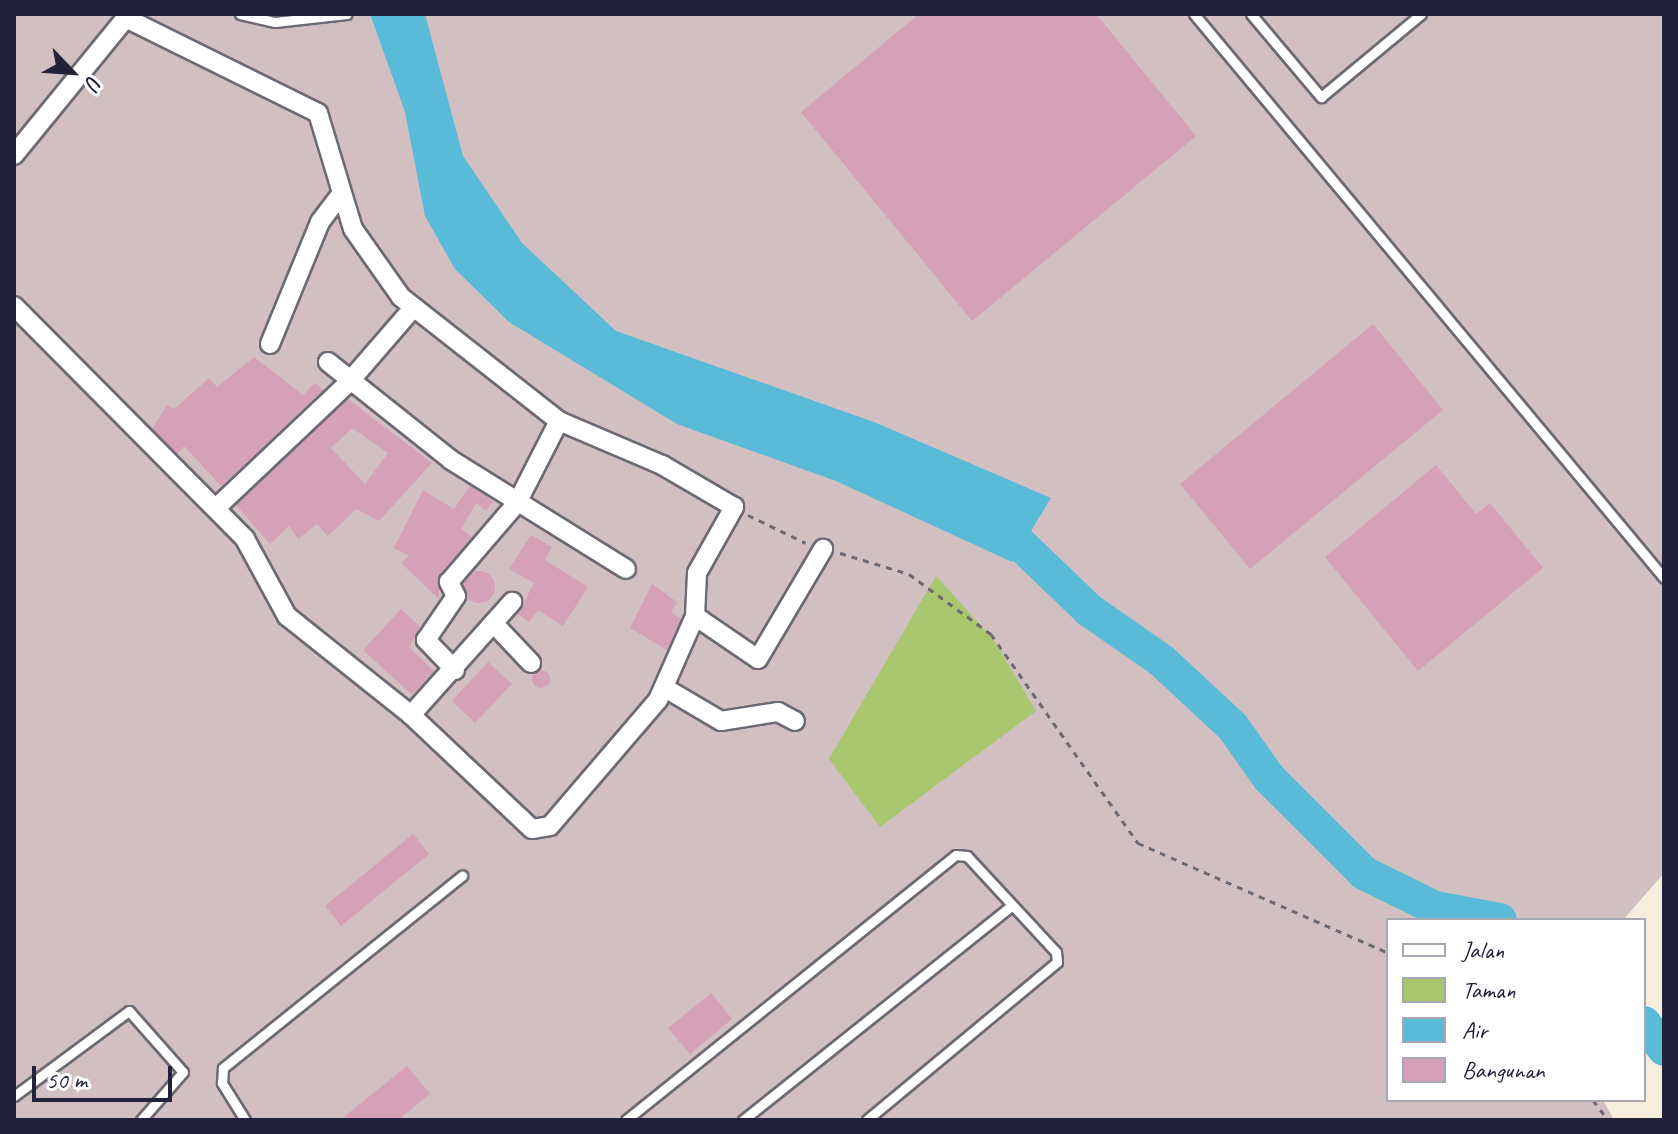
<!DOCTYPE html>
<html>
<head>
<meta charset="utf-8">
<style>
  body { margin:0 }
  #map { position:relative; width:1678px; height:1134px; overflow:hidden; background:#f6eedd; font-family:Caveat,sans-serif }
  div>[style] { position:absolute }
  .industrial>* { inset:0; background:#d2bfc1 }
  .green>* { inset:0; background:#a8c76f }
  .water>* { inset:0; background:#59bbd8 }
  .river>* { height:34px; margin:-17px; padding:0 17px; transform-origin:17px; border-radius:17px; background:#59bbd8 }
  .building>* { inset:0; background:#d5a1b7 }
  .round { border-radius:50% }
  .path>* { height:3px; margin-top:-1.5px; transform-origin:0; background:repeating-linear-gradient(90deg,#6c6974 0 6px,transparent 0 12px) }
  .roads { filter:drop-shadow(2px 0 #6c6974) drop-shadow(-2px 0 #6c6974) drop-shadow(0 2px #6c6974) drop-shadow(0 -2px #6c6974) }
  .service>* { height:9px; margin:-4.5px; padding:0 4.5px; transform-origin:4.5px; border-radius:4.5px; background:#fff }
  .minor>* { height:18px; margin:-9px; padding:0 9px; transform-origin:9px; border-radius:9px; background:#fff }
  span { translate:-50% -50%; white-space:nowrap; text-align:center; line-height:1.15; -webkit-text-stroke:6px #fff; paint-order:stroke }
  .frame { position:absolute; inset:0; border:16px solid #22223b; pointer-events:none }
  .legend { position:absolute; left:1386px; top:918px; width:260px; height:184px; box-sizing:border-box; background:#fff; border:2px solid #a7a7b1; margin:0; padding:10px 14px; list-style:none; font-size:24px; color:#22223b }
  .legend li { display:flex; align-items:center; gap:16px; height:40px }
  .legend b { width:40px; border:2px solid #a7a7b1 }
  .north { position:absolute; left:32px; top:32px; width:80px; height:80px; -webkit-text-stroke:6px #fff; paint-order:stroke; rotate:115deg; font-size:22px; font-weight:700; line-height:32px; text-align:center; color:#22223b }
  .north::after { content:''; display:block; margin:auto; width:28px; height:36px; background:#22223b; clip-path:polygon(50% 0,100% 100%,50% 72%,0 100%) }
  .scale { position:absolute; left:32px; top:1066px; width:140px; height:36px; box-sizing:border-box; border:4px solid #22223b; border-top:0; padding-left:10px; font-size:24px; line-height:28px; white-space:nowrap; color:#22223b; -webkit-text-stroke:6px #fff; paint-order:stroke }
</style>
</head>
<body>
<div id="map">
  <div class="industrial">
    <div style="clip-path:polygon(14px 14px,1664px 14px,1664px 873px,1623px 920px,1388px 920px,1388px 1100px,1603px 1100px,1614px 1120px,14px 1120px)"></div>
  </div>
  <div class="green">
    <div style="clip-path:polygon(936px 576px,993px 639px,1036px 711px,880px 827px,829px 759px)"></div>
  </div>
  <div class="water">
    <div style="clip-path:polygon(370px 14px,425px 14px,463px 156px,522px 243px,616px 331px,874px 422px,1051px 498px,1012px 562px,836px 481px,677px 424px,509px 322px,455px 269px,425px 216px,405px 112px)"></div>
  </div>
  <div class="river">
    <div style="left:989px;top:514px;width:139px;rotate:43.8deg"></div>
    <div style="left:1089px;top:610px;width:89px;rotate:34.9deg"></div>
    <div style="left:1162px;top:661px;width:97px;rotate:42.9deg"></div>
    <div style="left:1233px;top:727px;width:62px;rotate:54.8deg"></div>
    <div style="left:1269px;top:778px;width:134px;rotate:45deg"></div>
    <div style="left:1364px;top:873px;width:79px;rotate:26.2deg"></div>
    <div style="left:1435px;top:908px;width:66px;rotate:10.5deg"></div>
    <div style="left:1644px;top:1023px;width:33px;rotate:52deg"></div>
  </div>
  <div class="building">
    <div style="clip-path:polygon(919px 14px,1096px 14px,1196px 136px,972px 321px,801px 112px)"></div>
    <div style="clip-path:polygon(1373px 324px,1443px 410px,1250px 569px,1180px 484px)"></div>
    <div style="clip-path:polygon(254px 357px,303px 395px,315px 383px,323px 390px,221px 486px,184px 446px,177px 454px,152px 429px,167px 405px,174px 409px,209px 378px,217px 387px)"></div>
    <div style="clip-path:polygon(evenodd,348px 399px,432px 463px,379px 521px,356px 509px,328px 536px,317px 524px,298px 539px,289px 526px,270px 544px,236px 505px,348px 399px,352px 428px,388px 453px,365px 484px,331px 448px,352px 428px)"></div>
    <div style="clip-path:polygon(1436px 465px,1476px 514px,1490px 503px,1543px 568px,1418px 671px,1325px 557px)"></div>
    <div style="clip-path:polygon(470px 486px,493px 501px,486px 511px,476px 503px,461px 529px,472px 537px,439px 575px,439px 599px,401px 563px,409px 556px,394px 548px,423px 490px,454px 509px)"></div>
    <div style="clip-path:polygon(531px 535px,552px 547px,545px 560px,588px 587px,563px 626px,538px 610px,529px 622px,518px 614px,534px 583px,509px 569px)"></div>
    <div class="round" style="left:463px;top:571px;width:32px;height:32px"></div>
    <div style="clip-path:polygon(652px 584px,677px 602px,671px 612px,681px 619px,667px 650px,630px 628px)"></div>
    <div style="clip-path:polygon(401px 609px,420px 627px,409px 647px,434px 671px,412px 695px,363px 650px)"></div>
    <div style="clip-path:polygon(488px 662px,512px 684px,475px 723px,452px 701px)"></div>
    <div class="round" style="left:532px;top:670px;width:18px;height:18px"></div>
    <div style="clip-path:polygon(413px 834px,429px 854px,341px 926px,325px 906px)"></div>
    <div style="clip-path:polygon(711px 993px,732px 1019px,690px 1054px,668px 1028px)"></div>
    <div style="clip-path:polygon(407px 1066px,430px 1094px,398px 1120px,340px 1120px)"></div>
  </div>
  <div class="path">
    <div style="left:748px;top:515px;width:64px;rotate:25.8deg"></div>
    <div style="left:840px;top:553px;width:72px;rotate:16.9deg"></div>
    <div style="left:909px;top:574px;width:102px;rotate:36.2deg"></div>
    <div style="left:991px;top:634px;width:256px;rotate:54.9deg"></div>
    <div style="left:1138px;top:843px;width:273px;rotate:23.7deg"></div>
    <div style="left:1593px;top:1100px;width:25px;rotate:53deg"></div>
  </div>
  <div class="roads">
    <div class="service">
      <div style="left:240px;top:14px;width:36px;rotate:13deg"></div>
      <div style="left:275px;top:22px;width:72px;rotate:-6.3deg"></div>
      <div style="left:1194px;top:14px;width:734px;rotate:50.19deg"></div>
      <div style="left:1251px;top:14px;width:109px;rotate:49.9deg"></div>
      <div style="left:1321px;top:97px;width:130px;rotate:-39.7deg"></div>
      <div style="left:14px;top:1096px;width:143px;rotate:-36.5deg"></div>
      <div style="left:129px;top:1011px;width:81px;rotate:48.5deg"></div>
      <div style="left:183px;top:1072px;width:64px;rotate:131.2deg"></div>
      <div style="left:245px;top:1120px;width:44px;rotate:-121.9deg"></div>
      <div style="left:222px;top:1083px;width:15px;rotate:-86deg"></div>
      <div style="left:223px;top:1068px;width:307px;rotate:-38.8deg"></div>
      <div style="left:626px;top:1120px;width:423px;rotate:-38.8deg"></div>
      <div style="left:956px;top:855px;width:11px;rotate:5deg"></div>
      <div style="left:967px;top:856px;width:131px;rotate:47.2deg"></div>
      <div style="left:1056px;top:952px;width:10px;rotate:84deg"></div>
      <div style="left:1057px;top:962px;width:247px;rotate:140.3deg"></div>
      <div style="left:743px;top:1120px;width:344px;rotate:-38.6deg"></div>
    </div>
    <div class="minor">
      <div style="left:14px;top:155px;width:182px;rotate:-50.8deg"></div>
      <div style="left:14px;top:306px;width:328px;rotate:45.2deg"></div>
      <div style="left:245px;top:539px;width:88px;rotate:61.4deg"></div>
      <div style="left:287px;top:616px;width:159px;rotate:38.6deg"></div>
      <div style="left:411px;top:715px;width:166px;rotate:43.3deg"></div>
      <div style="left:532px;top:829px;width:18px;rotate:-9deg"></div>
      <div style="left:550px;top:826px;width:166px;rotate:-49.4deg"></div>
      <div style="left:658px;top:700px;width:92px;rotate:-66.2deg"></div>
      <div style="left:695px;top:616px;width:43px;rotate:-87.3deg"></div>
      <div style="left:697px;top:573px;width:76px;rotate:-60.7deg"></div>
      <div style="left:734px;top:507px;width:83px;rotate:-149.7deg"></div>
      <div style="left:662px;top:465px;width:112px;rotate:-156.9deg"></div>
      <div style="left:559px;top:421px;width:201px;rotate:-141.9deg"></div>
      <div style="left:401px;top:297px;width:83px;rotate:-125.2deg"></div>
      <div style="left:353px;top:229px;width:121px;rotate:-106.8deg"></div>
      <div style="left:318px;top:113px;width:212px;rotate:-153.7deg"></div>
      <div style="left:270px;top:344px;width:132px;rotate:-67.7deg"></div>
      <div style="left:320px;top:222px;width:34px;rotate:-53deg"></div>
      <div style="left:328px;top:362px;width:157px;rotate:38.5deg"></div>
      <div style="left:451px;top:460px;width:206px;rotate:31.9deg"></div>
      <div style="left:217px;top:507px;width:182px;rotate:-43.4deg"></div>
      <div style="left:349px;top:382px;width:99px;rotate:-49.1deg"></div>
      <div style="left:695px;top:616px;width:76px;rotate:34.3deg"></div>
      <div style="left:758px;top:659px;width:128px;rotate:-59.4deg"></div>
      <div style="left:496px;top:626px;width:51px;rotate:46.6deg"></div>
      <div style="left:455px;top:670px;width:42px;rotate:-134deg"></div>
      <div style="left:426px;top:640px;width:53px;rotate:-55.7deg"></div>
      <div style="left:456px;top:596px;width:16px;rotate:-117deg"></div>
      <div style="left:449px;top:582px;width:104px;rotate:-49.3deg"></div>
      <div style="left:517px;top:503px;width:92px;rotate:-62.9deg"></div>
      <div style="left:665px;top:688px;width:65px;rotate:30.5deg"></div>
      <div style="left:721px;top:721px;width:58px;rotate:-9deg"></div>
      <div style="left:778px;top:712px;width:19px;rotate:28deg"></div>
      <div style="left:411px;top:715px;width:152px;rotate:-48.2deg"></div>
    </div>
  </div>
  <div class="frame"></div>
  <ul class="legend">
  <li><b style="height:10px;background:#fff"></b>Jalan</li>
  <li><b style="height:22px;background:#a8c76f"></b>Taman</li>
  <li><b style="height:22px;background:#59bbd8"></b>Air</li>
  <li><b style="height:22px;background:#d5a1b7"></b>Bangunan</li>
  </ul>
  <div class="north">U</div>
  <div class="scale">50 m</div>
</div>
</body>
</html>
